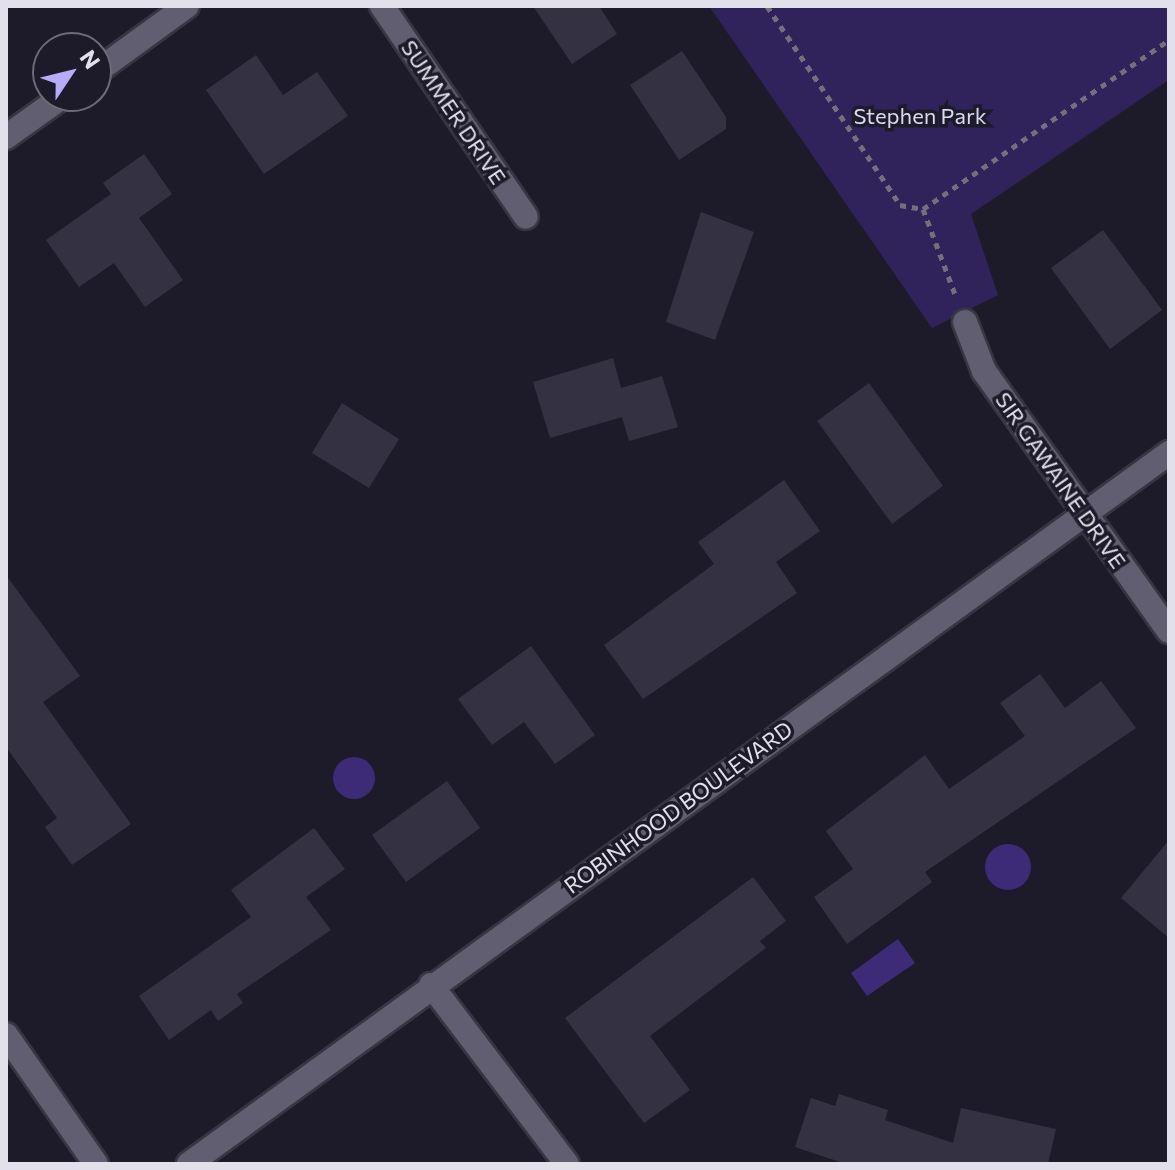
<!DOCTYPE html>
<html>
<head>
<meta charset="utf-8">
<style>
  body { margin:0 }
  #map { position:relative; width:1175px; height:1170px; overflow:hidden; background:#1d1b2a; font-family:Commissioner,sans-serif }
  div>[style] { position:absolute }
  .green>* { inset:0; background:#30235b }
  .water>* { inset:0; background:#3e2b78 }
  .round { border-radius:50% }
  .building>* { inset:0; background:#343242 }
  .path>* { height:5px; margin-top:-2.5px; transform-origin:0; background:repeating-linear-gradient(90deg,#72707e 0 6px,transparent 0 12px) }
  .roads { filter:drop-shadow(2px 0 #373642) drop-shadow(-2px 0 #373642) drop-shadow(0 2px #373642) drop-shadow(0 -2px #373642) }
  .minor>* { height:24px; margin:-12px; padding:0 12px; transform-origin:12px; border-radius:12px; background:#605e70 }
  .tertiary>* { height:24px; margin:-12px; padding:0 12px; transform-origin:12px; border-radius:12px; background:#605e70 }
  span { translate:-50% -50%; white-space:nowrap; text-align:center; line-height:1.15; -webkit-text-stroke:7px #1d1b2a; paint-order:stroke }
  .street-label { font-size:22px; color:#e1e0eb }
  .park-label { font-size:22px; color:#dbd9f0 }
  .frame { position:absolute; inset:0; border:8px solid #e1e0eb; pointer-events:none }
  .north { position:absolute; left:32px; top:32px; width:80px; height:80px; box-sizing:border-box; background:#1d1b2a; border:2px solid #6b6a77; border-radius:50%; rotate:55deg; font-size:22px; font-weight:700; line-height:32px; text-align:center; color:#e1e0eb }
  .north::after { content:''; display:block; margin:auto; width:28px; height:36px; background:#b6acf8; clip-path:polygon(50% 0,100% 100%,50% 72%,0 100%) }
</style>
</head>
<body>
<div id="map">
  <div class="green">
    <div style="clip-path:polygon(709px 6px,1169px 6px,1169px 80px,971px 214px,998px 295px,932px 328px)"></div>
  </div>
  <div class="water">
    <div class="round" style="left:333px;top:757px;width:42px;height:42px"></div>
    <div class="round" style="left:985px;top:844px;width:46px;height:46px"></div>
    <div style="clip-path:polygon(898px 939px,915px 963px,867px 996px,851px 973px)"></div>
  </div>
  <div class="building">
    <div style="clip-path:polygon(533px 6px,599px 6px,617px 34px,572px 64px)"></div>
    <div style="clip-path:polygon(682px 51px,726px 117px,726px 129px,679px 160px,630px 85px)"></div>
    <div style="clip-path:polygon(256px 55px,283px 95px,317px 72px,348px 116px,264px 174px,206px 90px)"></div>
    <div style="clip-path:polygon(144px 154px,172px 194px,139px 218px,183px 280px,145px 307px,114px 263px,79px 287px,46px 240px,111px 194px,103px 183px)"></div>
    <div style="clip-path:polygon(701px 212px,754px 232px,715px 340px,666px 322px)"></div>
    <div style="clip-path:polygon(1103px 230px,1162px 310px,1110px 349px,1051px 268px)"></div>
    <div style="clip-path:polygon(613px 358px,621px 388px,662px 376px,678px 427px,629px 441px,622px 417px,550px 438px,533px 382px)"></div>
    <div style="clip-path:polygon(869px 383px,943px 486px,892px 524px,817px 421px)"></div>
    <div style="clip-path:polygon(342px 403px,399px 439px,369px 488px,312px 453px)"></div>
    <div style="clip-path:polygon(784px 480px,820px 531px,776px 562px,797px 593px,643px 699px,604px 645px,714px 564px,698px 542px)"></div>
    <div style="clip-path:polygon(6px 575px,80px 676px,43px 702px,131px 824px,72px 865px,45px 827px,57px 818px,6px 747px)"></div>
    <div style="clip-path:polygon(531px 646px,595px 735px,555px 764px,524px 722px,492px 745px,458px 699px)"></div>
    <div style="clip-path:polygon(1040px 674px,1065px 708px,1101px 681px,1136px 728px,925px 872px,932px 882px,847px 944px,814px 897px,853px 869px,826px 831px,925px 755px,949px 789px,1025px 736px,1000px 703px)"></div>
    <div style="clip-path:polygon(447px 781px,480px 828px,406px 882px,372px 835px)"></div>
    <div style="clip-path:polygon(314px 828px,345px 869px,306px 897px,331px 930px,237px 994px,243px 1003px,218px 1021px,211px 1010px,169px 1040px,139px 996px,251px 917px,231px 890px)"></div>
    <div style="clip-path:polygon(1169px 840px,1169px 938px,1121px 898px)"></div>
    <div style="clip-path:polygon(753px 877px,786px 921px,760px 941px,766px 948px,650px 1036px,690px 1090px,644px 1123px,565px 1018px)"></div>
    <div style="clip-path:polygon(839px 1094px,888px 1110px,885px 1120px,953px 1143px,961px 1108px,1056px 1129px,1048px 1164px,846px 1164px,795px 1147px,811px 1098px,835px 1106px)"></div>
  </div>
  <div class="path">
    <div style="left:767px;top:6px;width:239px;rotate:56.2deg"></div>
    <div style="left:900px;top:205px;width:23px;rotate:10deg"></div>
    <div style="left:923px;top:209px;width:298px;rotate:-34.5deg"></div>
    <div style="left:923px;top:209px;width:91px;rotate:69.4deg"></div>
  </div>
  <div class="roads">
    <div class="minor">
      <div style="left:382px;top:6px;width:255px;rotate:55.7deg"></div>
      <div style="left:96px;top:72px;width:112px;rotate:-36deg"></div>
      <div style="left:6px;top:137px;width:70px;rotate:-35.7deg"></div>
      <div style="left:965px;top:322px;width:53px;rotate:68.8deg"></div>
      <div style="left:984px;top:371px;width:319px;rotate:54.6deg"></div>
      <div style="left:431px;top:985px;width:225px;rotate:52.8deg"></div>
      <div style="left:189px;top:1164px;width:1211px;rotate:-35.96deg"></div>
    </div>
    <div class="tertiary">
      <div style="left:6px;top:1035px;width:157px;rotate:55.1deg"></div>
    </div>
  </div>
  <div class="street-label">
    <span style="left:454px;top:112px;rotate:56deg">SUMMER DRIVE</span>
    <span style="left:1061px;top:480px;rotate:55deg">SIR GAWAINE DRIVE</span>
    <span style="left:678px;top:807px;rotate:-36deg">ROBINHOOD BOULEVARD</span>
  </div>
  <div class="park-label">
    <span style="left:920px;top:116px">Stephen Park</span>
  </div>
  <div class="frame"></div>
  <div class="north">N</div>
</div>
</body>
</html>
